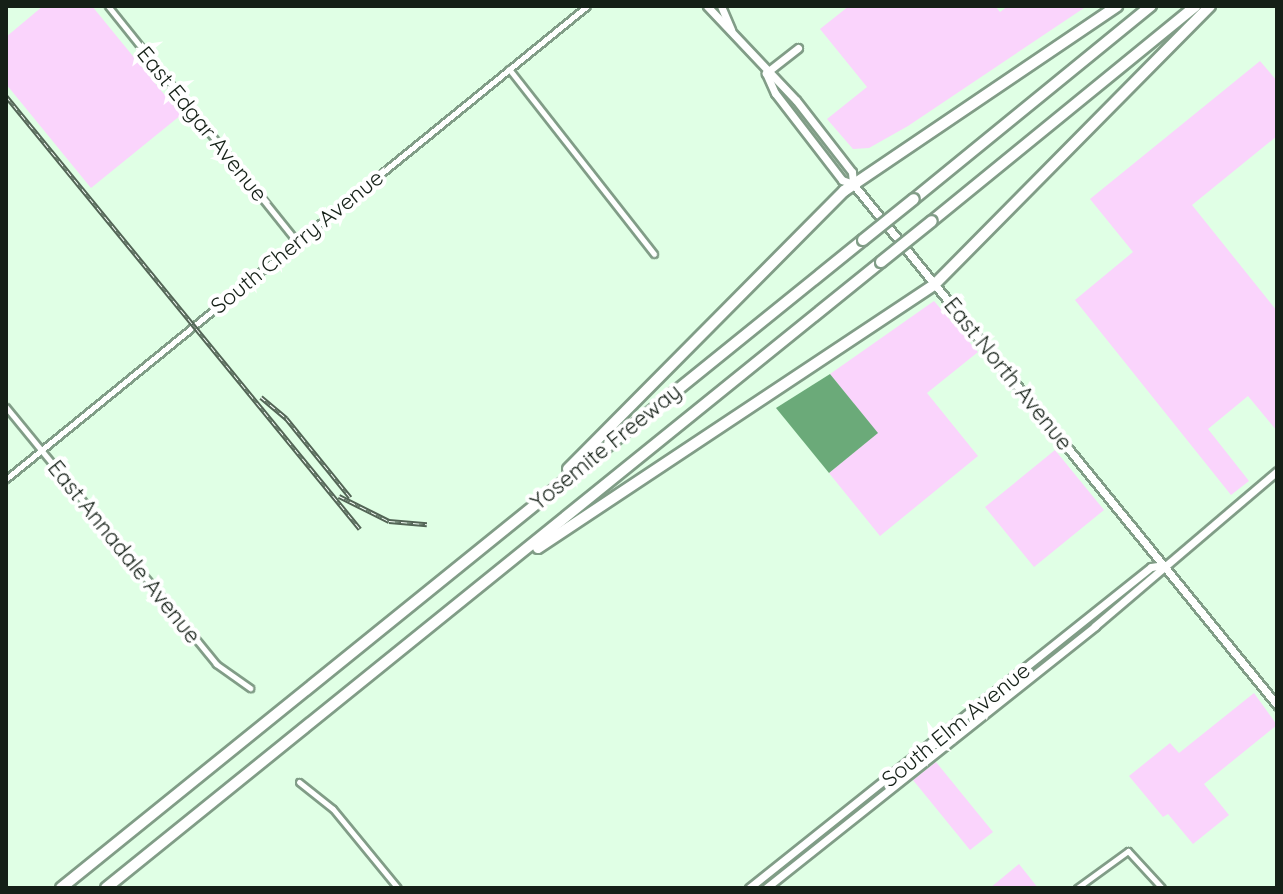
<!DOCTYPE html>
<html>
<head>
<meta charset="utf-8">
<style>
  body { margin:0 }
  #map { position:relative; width:1283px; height:894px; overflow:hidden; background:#e0ffe5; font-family:Quicksand,sans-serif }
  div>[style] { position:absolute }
  .green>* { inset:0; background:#fad4fc }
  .water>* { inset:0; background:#6baa79 }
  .roads { filter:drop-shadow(2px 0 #819d87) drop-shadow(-2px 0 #819d87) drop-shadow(0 2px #819d87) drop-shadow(0 -2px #819d87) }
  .street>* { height:5px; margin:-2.5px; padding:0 2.5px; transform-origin:2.5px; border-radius:2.5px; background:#fff }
  .secondary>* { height:7px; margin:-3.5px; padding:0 3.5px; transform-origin:3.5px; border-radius:3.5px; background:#fff }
  .highway>* { height:10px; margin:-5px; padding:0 5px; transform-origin:5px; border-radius:5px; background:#fff }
  .rail>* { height:5px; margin-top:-2.5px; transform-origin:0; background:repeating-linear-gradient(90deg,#fff 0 6px,#536556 0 12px); box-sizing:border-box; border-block:2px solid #536556 }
  .bridges { filter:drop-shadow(2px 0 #819d87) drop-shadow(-2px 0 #819d87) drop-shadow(0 2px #819d87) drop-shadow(0 -2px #819d87) }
  .highway-bridge>* { height:10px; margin:-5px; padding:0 5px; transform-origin:5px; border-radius:5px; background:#fff }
  span { translate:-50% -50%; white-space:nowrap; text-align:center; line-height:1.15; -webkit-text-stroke:8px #fff; paint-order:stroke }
  .street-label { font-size:22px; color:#152017 }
  .frame { position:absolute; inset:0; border:8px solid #152017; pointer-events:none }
</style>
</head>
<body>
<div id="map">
  <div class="green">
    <div style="clip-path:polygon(43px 6px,92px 6px,181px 115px,91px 188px,6px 84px,6px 37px)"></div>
    <div style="clip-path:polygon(849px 6px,995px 6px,1000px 12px,1008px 6px,1087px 6px,908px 126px,869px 148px,853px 149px,827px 119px,867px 87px,820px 29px)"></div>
    <div style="clip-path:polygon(1260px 61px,1277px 81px,1277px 136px,1192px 205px,1277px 311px,1277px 431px,1248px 396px,1208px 429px,1249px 481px,1231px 495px,1075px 300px,1133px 252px,1090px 199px)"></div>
    <div style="clip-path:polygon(934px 301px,978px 352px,927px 393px,978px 456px,880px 536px,829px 473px,877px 433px,830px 374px)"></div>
    <div style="clip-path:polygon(1055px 450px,1104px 510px,1034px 567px,985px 507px)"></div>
    <div style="clip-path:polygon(1254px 693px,1277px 725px,1204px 784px,1229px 815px,1193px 844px,1168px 814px,1163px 817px,1129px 776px,1170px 743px,1179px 753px)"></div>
    <div style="clip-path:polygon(936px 762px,993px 832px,970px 850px,913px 780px)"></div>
    <div style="clip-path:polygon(1019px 864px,1038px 888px,990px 888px)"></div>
  </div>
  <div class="water">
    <div style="clip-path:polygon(830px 374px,878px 433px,829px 473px,776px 408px)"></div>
  </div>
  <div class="roads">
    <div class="street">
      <div style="left:108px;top:6px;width:302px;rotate:51.3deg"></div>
      <div style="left:509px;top:69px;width:235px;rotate:51.9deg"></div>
      <div style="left:6px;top:407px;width:332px;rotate:50.7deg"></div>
      <div style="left:216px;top:664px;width:42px;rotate:35.2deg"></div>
      <div style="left:6px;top:479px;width:749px;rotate:-39.15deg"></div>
      <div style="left:299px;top:782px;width:43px;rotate:38.5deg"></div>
      <div style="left:333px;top:809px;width:102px;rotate:50.6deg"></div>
      <div style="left:1077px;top:888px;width:63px;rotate:-36deg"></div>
      <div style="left:1128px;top:851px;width:50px;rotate:47.4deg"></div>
    </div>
    <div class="secondary">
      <div style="left:707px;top:6px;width:129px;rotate:46.6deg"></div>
      <div style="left:796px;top:100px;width:91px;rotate:52.1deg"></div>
      <div style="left:852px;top:172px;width:12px;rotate:85deg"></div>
      <div style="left:721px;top:6px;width:26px;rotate:67deg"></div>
      <div style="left:798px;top:48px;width:41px;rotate:142deg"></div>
      <div style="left:766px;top:73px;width:22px;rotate:66deg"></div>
      <div style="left:775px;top:93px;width:110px;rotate:52.4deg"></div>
      <div style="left:842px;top:180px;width:12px;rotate:20deg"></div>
      <div style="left:853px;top:184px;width:672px;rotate:50.86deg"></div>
      <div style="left:749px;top:888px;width:514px;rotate:-38.61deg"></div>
      <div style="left:1151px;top:567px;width:12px;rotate:-9deg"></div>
      <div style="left:766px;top:888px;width:421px;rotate:-38.5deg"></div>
      <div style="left:1095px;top:626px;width:239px;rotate:-40.4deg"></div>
    </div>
    <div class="highway">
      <div style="left:914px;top:199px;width:306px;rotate:-39.2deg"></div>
      <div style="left:932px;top:221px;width:340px;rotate:-39.2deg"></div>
      <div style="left:568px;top:469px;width:392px;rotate:-45.2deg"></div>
      <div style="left:844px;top:191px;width:330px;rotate:-34.1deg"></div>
      <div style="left:538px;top:548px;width:477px;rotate:-33.6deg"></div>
      <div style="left:935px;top:284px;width:391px;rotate:-45.3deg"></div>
      <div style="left:61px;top:888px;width:1031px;rotate:-38.94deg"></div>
      <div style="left:106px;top:888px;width:996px;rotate:-38.93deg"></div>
    </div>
  </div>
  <div class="rail">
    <div style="left:6px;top:96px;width:559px;rotate:50.73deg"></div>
    <div style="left:261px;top:397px;width:33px;rotate:40deg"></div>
    <div style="left:286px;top:418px;width:102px;rotate:51deg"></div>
    <div style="left:339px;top:496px;width:56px;rotate:26.6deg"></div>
    <div style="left:389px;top:521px;width:38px;rotate:5deg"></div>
  </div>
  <div class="bridges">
    <div class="highway-bridge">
      <div style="left:863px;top:240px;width:65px;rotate:-38.8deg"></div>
      <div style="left:881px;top:262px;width:65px;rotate:-38.8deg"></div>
    </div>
  </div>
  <div class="street-label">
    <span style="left:202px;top:124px;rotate:51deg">East Edgar Avenue</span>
    <span style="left:297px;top:242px;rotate:-39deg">South Cherry Avenue</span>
    <span style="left:1008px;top:374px;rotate:51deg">East North Avenue</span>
    <span style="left:606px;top:447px;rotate:-39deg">Yosemite Freeway</span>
    <span style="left:124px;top:552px;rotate:51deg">East Annadale Avenue</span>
    <span style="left:956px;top:725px;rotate:-39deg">South Elm Avenue</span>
  </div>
  <div class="frame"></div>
</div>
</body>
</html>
